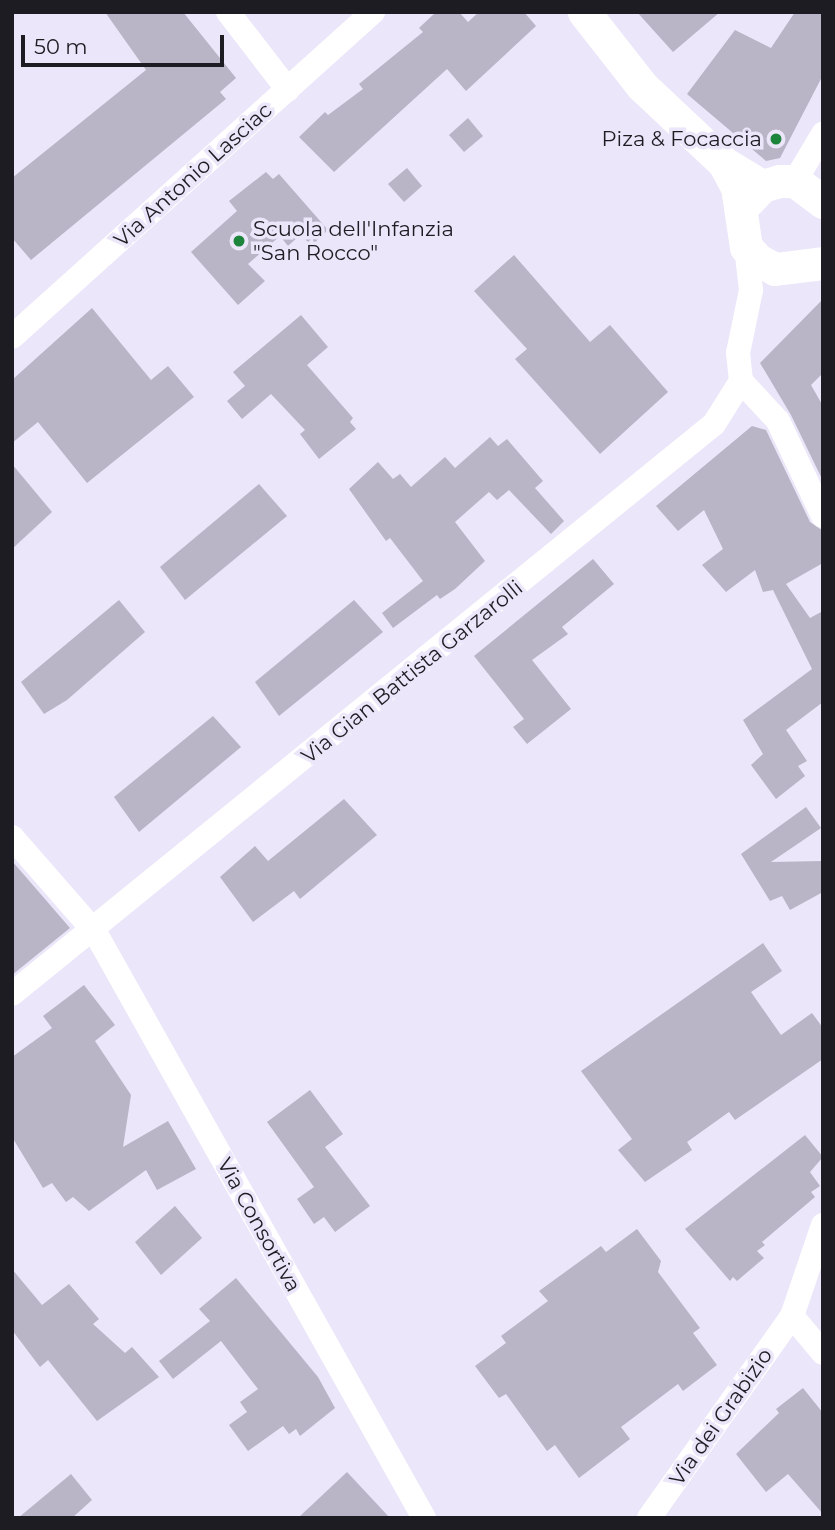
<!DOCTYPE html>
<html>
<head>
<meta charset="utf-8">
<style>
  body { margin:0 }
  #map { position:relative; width:835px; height:1530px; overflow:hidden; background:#ebe6f9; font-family:Montserrat,sans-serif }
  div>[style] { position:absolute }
  .building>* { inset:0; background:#b9b4c6 }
  .street>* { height:24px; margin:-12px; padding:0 12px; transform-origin:12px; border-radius:12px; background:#fff }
  .secondary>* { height:33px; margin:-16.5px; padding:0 16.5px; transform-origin:16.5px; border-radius:16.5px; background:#fff }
  .dots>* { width:19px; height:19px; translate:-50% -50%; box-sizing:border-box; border:4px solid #ebe6f9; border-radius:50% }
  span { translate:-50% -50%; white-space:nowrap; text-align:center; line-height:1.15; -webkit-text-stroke:7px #ebe6f9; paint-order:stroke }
  .poi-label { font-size:21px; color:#1e1c23 }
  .right { translate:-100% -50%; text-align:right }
  .left { translate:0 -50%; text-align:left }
  .street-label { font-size:21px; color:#1e1c23 }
  .frame { position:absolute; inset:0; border:14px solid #1e1c23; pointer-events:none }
  .scale { position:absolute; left:21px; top:35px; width:203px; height:32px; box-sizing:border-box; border:4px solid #1e1c23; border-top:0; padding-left:9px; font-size:21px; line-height:24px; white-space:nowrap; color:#1e1c23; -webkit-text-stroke:5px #ebe6f9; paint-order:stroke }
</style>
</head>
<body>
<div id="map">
  <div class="building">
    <div style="clip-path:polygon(105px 12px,183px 12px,236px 78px,220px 92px,226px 99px,31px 260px,12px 238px,12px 178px,146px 70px)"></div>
    <div style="clip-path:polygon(436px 12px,459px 12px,468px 22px,479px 12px,524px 12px,536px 26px,466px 91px,447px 69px,334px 172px,299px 137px,325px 112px,328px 115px,363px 89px,359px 84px,423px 32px,419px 28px)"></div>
    <div style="clip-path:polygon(637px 12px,720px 12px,673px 52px)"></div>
    <div style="clip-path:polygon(795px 12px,823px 12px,823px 75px,780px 158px,766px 161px,687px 94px,735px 30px,771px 48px)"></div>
    <div style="clip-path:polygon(468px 118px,483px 136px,464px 152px,449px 135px)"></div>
    <div style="clip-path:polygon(407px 168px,422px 186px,404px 202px,388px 184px)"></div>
    <div style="clip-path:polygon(266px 172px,273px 179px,279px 174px,328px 230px,311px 246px,301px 234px,288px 246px,280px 236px,248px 264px,265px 281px,238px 305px,191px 252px,237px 211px,229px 201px)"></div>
    <div style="clip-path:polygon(514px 255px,590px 342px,610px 325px,668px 392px,600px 454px,515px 359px,527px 349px,474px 291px)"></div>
    <div style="clip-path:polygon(823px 299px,823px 373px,811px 385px,823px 406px,823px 481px,791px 415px,760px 363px)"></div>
    <div style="clip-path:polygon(92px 308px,151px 380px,168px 366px,194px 397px,87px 483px,38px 422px,12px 443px,12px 380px)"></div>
    <div style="clip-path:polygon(301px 315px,328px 347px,307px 365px,353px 418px,350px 422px,356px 429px,319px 459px,300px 434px,305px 430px,271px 394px,242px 419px,227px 401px,245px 386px,233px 372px)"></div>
    <div style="clip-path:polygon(752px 426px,766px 430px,810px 522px,823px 531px,823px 563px,786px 584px,810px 618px,823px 611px,823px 702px,786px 730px,807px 761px,798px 766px,805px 776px,776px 799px,751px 765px,763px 754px,743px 720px,812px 669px,773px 590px,763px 592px,755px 570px,726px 592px,702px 565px,723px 549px,704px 510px,678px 531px,656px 506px)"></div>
    <div style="clip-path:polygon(490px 437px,498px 446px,507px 439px,543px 481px,535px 488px,564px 521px,551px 534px,509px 490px,497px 500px,489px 492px,455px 522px,485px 561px,455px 589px,440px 599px,437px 595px,393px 628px,382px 613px,423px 581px,390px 538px,386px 541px,349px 489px,378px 462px,393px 479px,400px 474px,411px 487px,445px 457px,455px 468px)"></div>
    <div style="clip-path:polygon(12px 464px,52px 512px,12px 549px)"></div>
    <div style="clip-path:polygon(259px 484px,287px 516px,185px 600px,160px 567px)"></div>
    <div style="clip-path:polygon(593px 559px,614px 584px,562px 627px,568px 634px,532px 660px,571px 709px,527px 744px,513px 727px,524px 719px,474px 656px)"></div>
    <div style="clip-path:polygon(119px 600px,145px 632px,67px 700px,44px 714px,21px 682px)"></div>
    <div style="clip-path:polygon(354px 600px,383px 632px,279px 716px,255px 682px)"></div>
    <div style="clip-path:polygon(213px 716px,241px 747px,139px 832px,114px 797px)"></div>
    <div style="clip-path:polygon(344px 799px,377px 835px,300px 899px,294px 891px,253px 922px,220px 877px,255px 846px,268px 861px)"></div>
    <div style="clip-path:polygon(806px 807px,821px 828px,771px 862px,823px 861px,823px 892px,790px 910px,782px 896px,770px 901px,741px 854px)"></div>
    <div style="clip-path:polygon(12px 861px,70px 928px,12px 975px)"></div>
    <div style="clip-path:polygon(763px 943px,782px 971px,751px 992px,781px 1035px,812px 1013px,823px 1028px,823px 1059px,735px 1120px,729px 1112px,687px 1142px,692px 1150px,645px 1182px,618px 1150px,632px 1139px,581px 1071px)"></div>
    <div style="clip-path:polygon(84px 985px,115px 1025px,95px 1041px,131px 1095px,123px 1147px,168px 1121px,196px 1169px,157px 1190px,146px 1170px,89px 1211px,73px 1197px,66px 1202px,52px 1183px,43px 1188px,12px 1137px,12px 1057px,52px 1028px,43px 1016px)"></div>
    <div style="clip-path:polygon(310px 1090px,343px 1134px,325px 1147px,370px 1206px,335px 1232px,324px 1217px,314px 1224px,297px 1199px,314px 1187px,267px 1122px)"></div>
    <div style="clip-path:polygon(805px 1135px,823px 1157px,810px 1172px,820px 1186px,811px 1192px,815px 1197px,762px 1242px,765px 1245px,757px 1251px,764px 1258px,737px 1281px,733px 1277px,730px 1281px,685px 1229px)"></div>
    <div style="clip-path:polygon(175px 1206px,202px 1238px,161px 1275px,135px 1242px)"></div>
    <div style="clip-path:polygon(637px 1229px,661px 1261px,658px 1272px,700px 1328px,693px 1333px,717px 1365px,683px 1391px,678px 1384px,621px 1427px,630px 1439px,579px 1478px,555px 1445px,547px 1451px,506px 1394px,499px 1398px,475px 1366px,506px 1343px,501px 1336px,548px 1301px,539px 1291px,601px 1246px,606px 1252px)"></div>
    <div style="clip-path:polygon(12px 1269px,42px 1305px,69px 1284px,99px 1319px,93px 1324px,125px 1353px,132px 1347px,159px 1377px,97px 1421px,48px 1360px,40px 1367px,12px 1330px)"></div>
    <div style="clip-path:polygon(236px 1278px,318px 1377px,335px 1408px,300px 1436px,296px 1429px,289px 1434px,283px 1426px,248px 1451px,229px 1425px,247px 1412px,240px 1402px,258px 1389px,221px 1341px,173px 1379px,159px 1361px,210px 1321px,199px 1309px)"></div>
    <div style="clip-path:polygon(803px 1388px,823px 1413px,823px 1514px,788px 1474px,766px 1492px,736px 1454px,779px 1413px,776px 1409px)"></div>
    <div style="clip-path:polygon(347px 1472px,390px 1518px,298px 1518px)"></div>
    <div style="clip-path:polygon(71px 1474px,92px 1500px,72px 1518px,18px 1518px)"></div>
  </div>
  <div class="street">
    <div style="left:228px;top:12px;width:98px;rotate:52.4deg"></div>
    <div style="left:795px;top:181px;width:55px;rotate:-59.2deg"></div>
    <div style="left:12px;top:337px;width:486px;rotate:-42deg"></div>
    <div style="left:741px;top:381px;width:54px;rotate:47.2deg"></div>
    <div style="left:778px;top:421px;width:105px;rotate:64.7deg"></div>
    <div style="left:12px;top:837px;width:126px;rotate:48.9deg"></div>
    <div style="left:95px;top:932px;width:672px;rotate:60.69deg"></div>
    <div style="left:12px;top:994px;width:904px;rotate:-39.08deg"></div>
    <div style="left:714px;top:424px;width:51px;rotate:-57.9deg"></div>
    <div style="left:741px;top:381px;width:28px;rotate:-96deg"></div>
    <div style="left:738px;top:353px;width:64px;rotate:-78.3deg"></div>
    <div style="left:751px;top:290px;width:43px;rotate:-96.6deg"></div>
    <div style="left:792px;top:1316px;width:48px;rotate:50deg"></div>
    <div style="left:649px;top:1518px;width:247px;rotate:-54.7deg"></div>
    <div style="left:792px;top:1316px;width:96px;rotate:-71.2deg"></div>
  </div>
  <div class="secondary">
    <div style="left:584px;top:12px;width:94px;rotate:51.9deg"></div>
    <div style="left:642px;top:86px;width:112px;rotate:43.2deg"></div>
    <div style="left:724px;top:163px;width:44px;rotate:31.2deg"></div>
    <div style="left:724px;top:163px;width:27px;rotate:62deg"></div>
    <div style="left:737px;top:187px;width:61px;rotate:81.5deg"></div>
    <div style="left:746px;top:247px;width:18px;rotate:47deg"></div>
    <div style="left:758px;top:260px;width:19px;rotate:28deg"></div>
    <div style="left:775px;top:269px;width:48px;rotate:-7.1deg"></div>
    <div style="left:748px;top:201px;width:21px;rotate:-47deg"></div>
    <div style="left:762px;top:186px;width:18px;rotate:-16deg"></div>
    <div style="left:779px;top:181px;width:16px"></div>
    <div style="left:795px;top:181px;width:35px;rotate:37deg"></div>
  </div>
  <div class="dots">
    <div style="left:776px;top:139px;background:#1d853b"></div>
    <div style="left:239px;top:241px;background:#1d853b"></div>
  </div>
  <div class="poi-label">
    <span class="right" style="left:762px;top:139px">Piza &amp; Focaccia</span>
    <span class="left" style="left:253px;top:241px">Scuola dell'Infanzia<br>"San Rocco"</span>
  </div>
  <div class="street-label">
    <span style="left:193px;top:175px;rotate:-42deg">Via Antonio Lasciac</span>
    <span style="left:412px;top:672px;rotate:-39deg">Via Gian Battista Garzarolli</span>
    <span style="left:259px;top:1225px;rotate:61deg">Via Consortiva</span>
    <span style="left:721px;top:1417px;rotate:-55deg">Via dei Grabizio</span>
  </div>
  <div class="frame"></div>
  <div class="scale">50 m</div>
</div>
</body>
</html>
